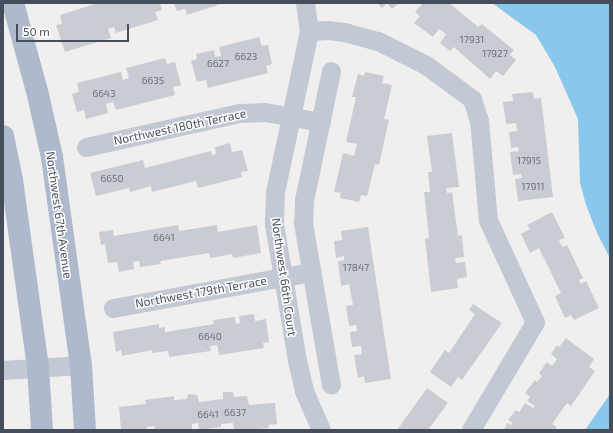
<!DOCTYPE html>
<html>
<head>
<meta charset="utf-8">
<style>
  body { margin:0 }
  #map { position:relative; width:613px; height:433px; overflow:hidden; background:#f1efee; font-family:"Exo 2",sans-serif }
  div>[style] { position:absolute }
  .water>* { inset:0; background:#89c8ec }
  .building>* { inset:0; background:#caccd4 }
  .minor>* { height:19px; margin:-9.5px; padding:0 9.5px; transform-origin:9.5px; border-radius:9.5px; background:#c2c8d4 }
  .major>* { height:22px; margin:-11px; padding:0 11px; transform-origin:11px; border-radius:11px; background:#aeb9cd }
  span { translate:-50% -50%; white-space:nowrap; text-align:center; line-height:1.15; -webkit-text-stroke:3px #fff; paint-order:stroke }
  .number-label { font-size:10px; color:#676e7a }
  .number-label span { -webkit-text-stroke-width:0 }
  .street-label { font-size:12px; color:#464e5c }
  .frame { position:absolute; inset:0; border:4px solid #464e5c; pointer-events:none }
  .scale { position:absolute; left:16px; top:24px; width:113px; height:18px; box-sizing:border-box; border:2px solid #464e5c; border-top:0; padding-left:5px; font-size:12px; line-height:14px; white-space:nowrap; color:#464e5c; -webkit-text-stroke:3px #fff; paint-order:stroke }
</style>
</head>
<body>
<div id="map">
  <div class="water">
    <div style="clip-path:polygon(492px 3px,610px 3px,610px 258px,597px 233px,586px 205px,580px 183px,578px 119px,555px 67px,536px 35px)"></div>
    <div style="clip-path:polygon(610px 394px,610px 430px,585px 430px)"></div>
  </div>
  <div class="building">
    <div style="clip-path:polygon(98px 3px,160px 3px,162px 10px,155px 12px,158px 20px,116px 33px,114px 27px,108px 29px,111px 38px,65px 52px,56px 25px,62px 24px,60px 15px)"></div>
    <div style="clip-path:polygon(174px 3px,224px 3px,187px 15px,185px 9px,177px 11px)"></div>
    <div style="clip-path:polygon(377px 3px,399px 3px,392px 9px,387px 3px,382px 8px)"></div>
    <div style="clip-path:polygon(423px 3px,449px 3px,478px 27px,482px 24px,514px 50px,510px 55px,516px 60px,503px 76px,496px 71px,490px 79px,454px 47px,450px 51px,440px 43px,446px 34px,439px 29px,433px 37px,414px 23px,420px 16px,415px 12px)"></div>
    <div style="clip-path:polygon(259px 37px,262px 46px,268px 45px,272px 64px,266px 66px,268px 73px,208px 88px,206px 80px,197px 82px,191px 61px,197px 59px,196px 54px,214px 50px,215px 57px,221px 56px,219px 47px)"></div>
    <div style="clip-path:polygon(165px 58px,167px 64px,175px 62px,181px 85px,173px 87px,175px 95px,116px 110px,113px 102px,106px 104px,108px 113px,86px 119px,84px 110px,77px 112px,72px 94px,79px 92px,77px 83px,121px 72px,123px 80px,129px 78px,126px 68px)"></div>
    <div style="clip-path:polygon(365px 72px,384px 76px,382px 83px,392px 85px,384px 119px,389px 120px,379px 165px,375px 164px,367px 196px,361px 195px,359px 202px,340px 198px,341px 193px,334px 192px,343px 153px,354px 156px,357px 144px,346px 142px,356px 97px,352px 97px,358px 74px,364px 76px)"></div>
    <div style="clip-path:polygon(533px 92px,534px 99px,541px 98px,553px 197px,518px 201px,515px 179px,522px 178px,521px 174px,513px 175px,510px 152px,519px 151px,518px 147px,511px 148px,509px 132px,517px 131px,516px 123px,506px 124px,503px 102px,513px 101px,512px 94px)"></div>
    <div style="clip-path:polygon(452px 133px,459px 187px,446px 188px,447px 193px,452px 192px,458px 236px,462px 235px,464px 257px,455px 258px,456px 263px,465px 262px,467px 277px,457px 279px,458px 288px,431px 292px,425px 239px,429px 238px,424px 192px,430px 192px,428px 172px,432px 172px,427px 136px)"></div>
    <div style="clip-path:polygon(230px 143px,232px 152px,242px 150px,248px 171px,241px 172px,242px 177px,198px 188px,196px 181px,152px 192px,151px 186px,130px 192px,129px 188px,96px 196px,90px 173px,143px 160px,145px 168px,211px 151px,212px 155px,216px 154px,215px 147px)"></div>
    <div style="clip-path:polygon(552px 212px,565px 238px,559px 240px,562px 247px,567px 245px,583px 278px,579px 280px,581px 284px,586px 281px,599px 308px,574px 320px,571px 315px,565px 318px,555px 296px,561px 293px,539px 248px,530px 253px,521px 234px,530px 229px,527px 225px)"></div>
    <div style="clip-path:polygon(178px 225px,179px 231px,217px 225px,218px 232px,257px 225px,261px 253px,233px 258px,232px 254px,210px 258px,209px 253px,160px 261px,161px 264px,140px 267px,139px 261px,133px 262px,134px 269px,119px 272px,117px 262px,108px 263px,105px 244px,101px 245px,99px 232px,113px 230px,114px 236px)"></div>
    <div style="clip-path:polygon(368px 227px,391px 379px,365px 383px,364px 376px,358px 378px,354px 355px,362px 354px,361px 346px,352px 347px,350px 332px,357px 331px,356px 325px,349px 326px,346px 306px,353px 305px,349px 284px,341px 286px,338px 261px,344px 260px,344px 256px,336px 258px,334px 241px,342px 240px,341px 231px)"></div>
    <div style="clip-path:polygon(473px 304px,502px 323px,462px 380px,458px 377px,451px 387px,430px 372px,445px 350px,449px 353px,475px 314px,469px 310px)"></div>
    <div style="clip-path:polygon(254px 314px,255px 321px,266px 319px,269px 342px,263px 343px,264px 348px,219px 355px,217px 345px,210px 346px,211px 351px,169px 357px,168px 351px,152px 353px,152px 350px,122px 356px,121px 350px,116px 352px,113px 332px,159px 324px,159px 328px,165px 327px,165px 332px,214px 324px,213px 320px,235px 317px,236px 324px,240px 323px,239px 316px)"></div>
    <div style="clip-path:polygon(566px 338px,594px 359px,589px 367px,595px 371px,571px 406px,567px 403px,552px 424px,557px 427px,555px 430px,503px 430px,508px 423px,511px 425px,513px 423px,508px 420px,516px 410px,519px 412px,525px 403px,533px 408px,535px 406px,527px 401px,530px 397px,525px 393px,535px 380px,537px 382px,542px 376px,539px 373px,547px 362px,552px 366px,557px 359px,551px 354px,557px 345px,559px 347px)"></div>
    <div style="clip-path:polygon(427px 388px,448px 403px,428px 430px,397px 430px)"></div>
    <div style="clip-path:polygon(223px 392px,233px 392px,234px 397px,247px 396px,249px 405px,275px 403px,277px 424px,268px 425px,269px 428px,249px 430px,234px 430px,233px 423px,221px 424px,221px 427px,199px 430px,198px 423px,192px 424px,192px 430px,155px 430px,154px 426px,147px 427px,147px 430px,121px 430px,119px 407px,146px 404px,145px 400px,174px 396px,174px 400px,187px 399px,188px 394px,197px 395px,199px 402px,223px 399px)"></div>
  </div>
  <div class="minor">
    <div style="left:305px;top:3px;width:28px;rotate:82deg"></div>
    <div style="left:309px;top:31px;width:165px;rotate:101.9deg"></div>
    <div style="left:275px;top:192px;width:32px;rotate:92deg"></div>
    <div style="left:274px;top:224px;width:138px;rotate:80.4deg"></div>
    <div style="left:297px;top:360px;width:32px;rotate:77deg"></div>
    <div style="left:304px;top:391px;width:43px;rotate:66.4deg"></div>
    <div style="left:309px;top:31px;width:19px;rotate:-3deg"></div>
    <div style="left:328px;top:30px;width:16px;rotate:7deg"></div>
    <div style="left:344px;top:32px;width:35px;rotate:15deg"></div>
    <div style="left:378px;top:41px;width:54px;rotate:26.6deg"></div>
    <div style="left:426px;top:65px;width:57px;rotate:36.5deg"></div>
    <div style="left:472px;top:99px;width:22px;rotate:72deg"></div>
    <div style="left:479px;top:120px;width:100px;rotate:84.9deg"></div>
    <div style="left:488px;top:220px;width:112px;rotate:65.3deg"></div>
    <div style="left:535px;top:322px;width:126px;rotate:120.7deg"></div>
    <div style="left:331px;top:71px;width:132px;rotate:101.8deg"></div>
    <div style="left:304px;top:200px;width:23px;rotate:92deg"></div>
    <div style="left:303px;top:223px;width:164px;rotate:80.2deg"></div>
    <div style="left:86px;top:147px;width:157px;rotate:-12.5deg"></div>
    <div style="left:239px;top:113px;width:26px;rotate:-2deg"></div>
    <div style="left:265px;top:112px;width:57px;rotate:10.1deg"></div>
    <div style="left:113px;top:308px;width:202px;rotate:-10.3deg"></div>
    <div style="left:3px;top:370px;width:78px;rotate:-3.7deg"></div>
  </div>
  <div class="major">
    <div style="left:13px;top:3px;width:95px;rotate:74.8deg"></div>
    <div style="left:38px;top:95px;width:64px;rotate:77.3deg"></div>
    <div style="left:52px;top:157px;width:210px;rotate:82.1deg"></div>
    <div style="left:81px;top:365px;width:65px;rotate:86.5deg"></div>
    <div style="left:3px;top:136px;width:45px;rotate:78.4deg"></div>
    <div style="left:12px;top:180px;width:190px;rotate:82.1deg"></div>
    <div style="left:38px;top:368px;width:62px;rotate:86.3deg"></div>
  </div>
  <div class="number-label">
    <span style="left:472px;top:40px">17931</span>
    <span style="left:495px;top:54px">17927</span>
    <span style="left:246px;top:57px">6623</span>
    <span style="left:218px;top:64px">6627</span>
    <span style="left:153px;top:81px">6635</span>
    <span style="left:104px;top:94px">6643</span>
    <span style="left:529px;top:161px">17915</span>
    <span style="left:112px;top:179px">6650</span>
    <span style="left:533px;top:187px">17911</span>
    <span style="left:164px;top:238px">6641</span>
    <span style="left:356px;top:268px">17847</span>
    <span style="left:210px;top:337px">6640</span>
    <span style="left:235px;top:413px">6637</span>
    <span style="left:208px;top:415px">6641</span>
  </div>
  <div class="street-label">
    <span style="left:180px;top:127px;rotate:-12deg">Northwest 180th Terrace</span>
    <span style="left:59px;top:215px;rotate:82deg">Northwest 67th Avenue</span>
    <span style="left:284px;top:277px;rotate:82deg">Northwest 66th Court</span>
    <span style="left:201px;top:292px;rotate:-10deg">Northwest 179th Terrace</span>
  </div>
  <div class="frame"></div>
  <div class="scale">50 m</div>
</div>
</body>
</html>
